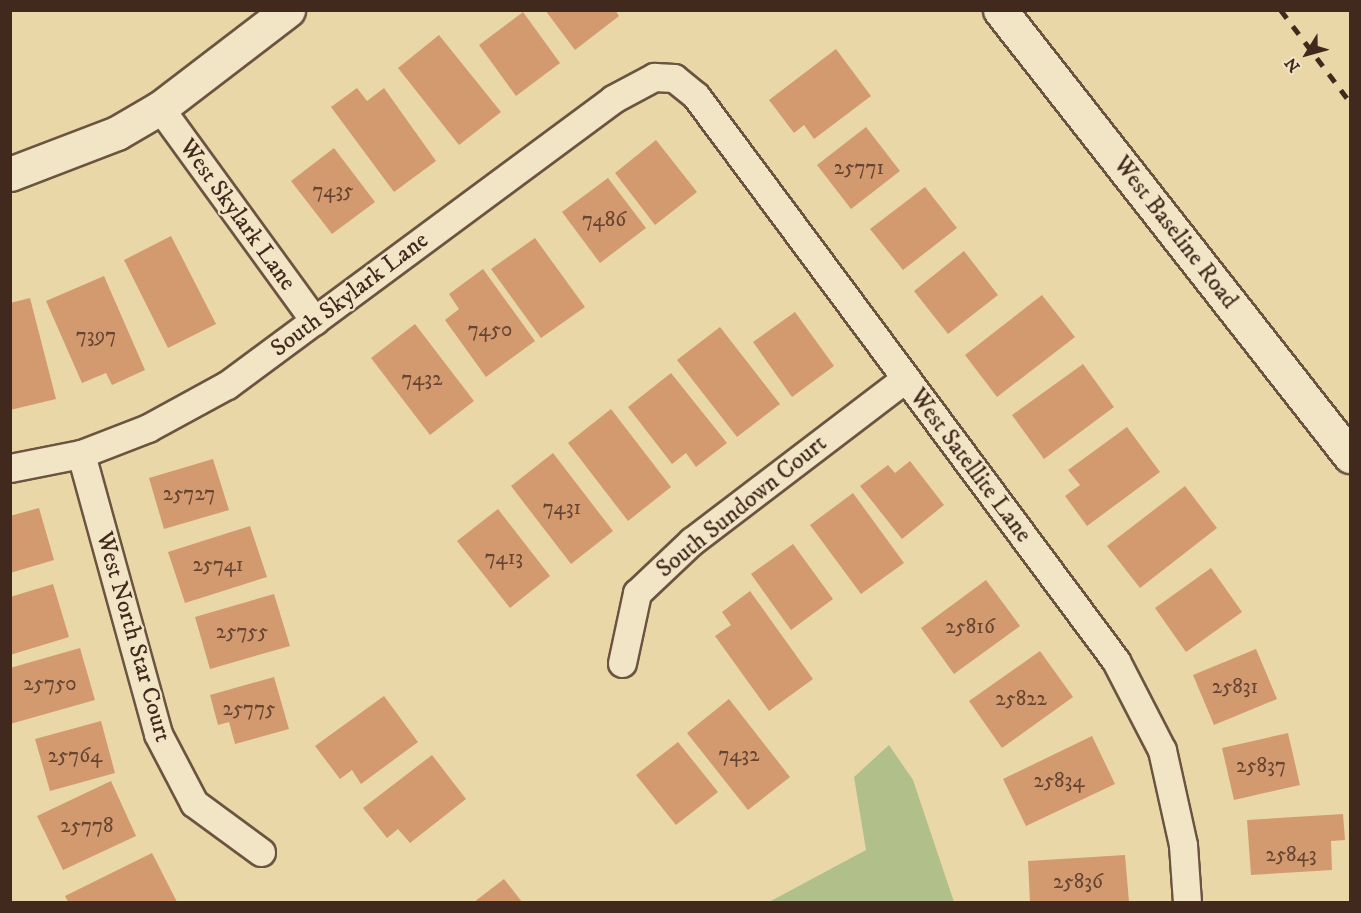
<!DOCTYPE html>
<html>
<head>
<meta charset="utf-8">
<style>
  body { margin:0 }
  #map { position:relative; width:1361px; height:913px; overflow:hidden; background:#e9d7a8; font-family:"IM FELL DW Pica",serif }
  div>[style] { position:absolute }
  .green>* { inset:0; background:#b1bf8b }
  .building>* { inset:0; background:#d39a70 }
  .roads { filter:drop-shadow(2px 0 #6b5440) drop-shadow(-2px 0 #6b5440) drop-shadow(0 2px #6b5440) drop-shadow(0 -2px #6b5440) }
  .street>* { height:27px; margin:-13.5px; padding:0 13.5px; transform-origin:13.5px; border-radius:13.5px; background:#f1e5c6 }
  .secondary>* { height:33px; margin:-16.5px; padding:0 16.5px; transform-origin:16.5px; border-radius:16.5px; background:#f1e5c6 }
  .rail>* { height:4.5px; margin-top:-2.25px; transform-origin:0; background:repeating-linear-gradient(90deg,#41291d 0 10px,transparent 0 20px) }
  span { translate:-50% -50%; white-space:nowrap; text-align:center; line-height:1.15; -webkit-text-stroke:4.5px #f1e5c6; paint-order:stroke }
  .number-label { font-size:21px; color:#664532 }
  .number-label span { -webkit-text-stroke-width:0 }
  .street-label { font-size:24px; color:#41291d }
  .frame { position:absolute; inset:0; border:12px solid #41291d; pointer-events:none }
  .north { position:absolute; left:1277px; top:24px; width:60px; height:60px; -webkit-text-stroke:4px #f1e5c6; paint-order:stroke; rotate:233deg; font-size:16px; font-weight:700; line-height:24px; text-align:center; color:#41291d }
  .north::after { content:''; display:block; margin:auto; width:21px; height:27px; background:#41291d; clip-path:polygon(50% 0,100% 100%,50% 72%,0 100%) }
</style>
</head>
<body>
<div id="map">
  <div class="green">
    <div style="clip-path:polygon(889px 745px,913px 780px,954px 902px,769px 902px,866px 850px,854px 777px)"></div>
  </div>
  <div class="building">
    <div style="clip-path:polygon(545px 10px,615px 10px,619px 16px,575px 50px)"></div>
    <div style="clip-path:polygon(523px 12px,560px 63px,516px 96px,479px 45px)"></div>
    <div style="clip-path:polygon(439px 35px,501px 112px,459px 145px,398px 68px)"></div>
    <div style="clip-path:polygon(836px 49px,871px 96px,814px 139px,804px 125px,794px 133px,769px 100px)"></div>
    <div style="clip-path:polygon(357px 88px,367px 101px,384px 88px,436px 161px,394px 192px,331px 107px)"></div>
    <div style="clip-path:polygon(866px 127px,900px 171px,851px 209px,817px 165px)"></div>
    <div style="clip-path:polygon(656px 140px,697px 192px,655px 225px,615px 173px)"></div>
    <div style="clip-path:polygon(334px 148px,375px 202px,332px 234px,291px 181px)"></div>
    <div style="clip-path:polygon(608px 178px,646px 228px,600px 263px,562px 212px)"></div>
    <div style="clip-path:polygon(925px 187px,957px 228px,903px 270px,870px 229px)"></div>
    <div style="clip-path:polygon(171px 236px,216px 324px,168px 348px,124px 260px)"></div>
    <div style="clip-path:polygon(535px 238px,585px 307px,541px 338px,491px 269px)"></div>
    <div style="clip-path:polygon(964px 251px,998px 295px,948px 334px,914px 291px)"></div>
    <div style="clip-path:polygon(483px 269px,535px 341px,486px 377px,445px 320px,459px 309px,449px 294px)"></div>
    <div style="clip-path:polygon(104px 276px,145px 370px,112px 385px,106px 373px,82px 383px,46px 301px)"></div>
    <div style="clip-path:polygon(1042px 295px,1075px 337px,997px 397px,965px 355px)"></div>
    <div style="clip-path:polygon(30px 298px,56px 399px,10px 410px,10px 303px)"></div>
    <div style="clip-path:polygon(795px 312px,834px 366px,792px 397px,753px 342px)"></div>
    <div style="clip-path:polygon(415px 324px,474px 401px,430px 435px,371px 358px)"></div>
    <div style="clip-path:polygon(720px 327px,780px 404px,737px 437px,677px 360px)"></div>
    <div style="clip-path:polygon(1083px 364px,1114px 407px,1044px 459px,1012px 415px)"></div>
    <div style="clip-path:polygon(671px 373px,727px 443px,696px 467px,686px 453px,672px 464px,628px 407px)"></div>
    <div style="clip-path:polygon(611px 409px,671px 487px,628px 521px,568px 443px)"></div>
    <div style="clip-path:polygon(1127px 427px,1160px 472px,1087px 526px,1065px 496px,1080px 485px,1068px 470px)"></div>
    <div style="clip-path:polygon(553px 453px,613px 531px,571px 564px,511px 486px)"></div>
    <div style="clip-path:polygon(213px 459px,229px 510px,164px 529px,149px 478px)"></div>
    <div style="clip-path:polygon(910px 461px,944px 505px,902px 539px,860px 486px,888px 465px,895px 473px)"></div>
    <div style="clip-path:polygon(1185px 486px,1217px 528px,1140px 588px,1107px 546px)"></div>
    <div style="clip-path:polygon(853px 493px,904px 563px,861px 594px,810px 525px)"></div>
    <div style="clip-path:polygon(39px 508px,54px 560px,10px 573px,10px 516px)"></div>
    <div style="clip-path:polygon(498px 509px,550px 576px,510px 608px,457px 541px)"></div>
    <div style="clip-path:polygon(250px 526px,267px 577px,185px 603px,168px 552px)"></div>
    <div style="clip-path:polygon(793px 544px,833px 599px,791px 630px,751px 574px)"></div>
    <div style="clip-path:polygon(1211px 568px,1242px 612px,1186px 652px,1155px 608px)"></div>
    <div style="clip-path:polygon(986px 580px,1020px 626px,954px 674px,921px 628px)"></div>
    <div style="clip-path:polygon(53px 584px,69px 637px,10px 655px,10px 597px)"></div>
    <div style="clip-path:polygon(750px 591px,813px 679px,769px 711px,715px 636px,731px 625px,722px 612px)"></div>
    <div style="clip-path:polygon(274px 594px,290px 646px,210px 669px,195px 617px)"></div>
    <div style="clip-path:polygon(80px 648px,95px 700px,10px 724px,10px 668px)"></div>
    <div style="clip-path:polygon(1256px 649px,1277px 699px,1214px 725px,1193px 675px)"></div>
    <div style="clip-path:polygon(1040px 651px,1073px 697px,1002px 748px,969px 701px)"></div>
    <div style="clip-path:polygon(274px 677px,289px 729px,235px 744px,229px 722px,218px 725px,210px 695px)"></div>
    <div style="clip-path:polygon(384px 696px,418px 742px,361px 784px,352px 770px,340px 779px,315px 746px)"></div>
    <div style="clip-path:polygon(729px 699px,790px 777px,748px 810px,687px 733px)"></div>
    <div style="clip-path:polygon(101px 721px,115px 773px,50px 791px,35px 739px)"></div>
    <div style="clip-path:polygon(1288px 733px,1300px 785px,1234px 800px,1222px 748px)"></div>
    <div style="clip-path:polygon(1092px 736px,1115px 784px,1026px 826px,1003px 779px)"></div>
    <div style="clip-path:polygon(678px 742px,718px 792px,676px 825px,636px 775px)"></div>
    <div style="clip-path:polygon(432px 755px,466px 799px,410px 843px,398px 829px,387px 838px,363px 808px)"></div>
    <div style="clip-path:polygon(111px 781px,136px 836px,63px 870px,37px 816px)"></div>
    <div style="clip-path:polygon(1343px 814px,1345px 840px,1331px 841px,1332px 870px,1251px 875px,1247px 820px)"></div>
    <div style="clip-path:polygon(152px 853px,177px 902px,68px 902px,65px 896px)"></div>
    <div style="clip-path:polygon(1125px 855px,1129px 902px,1030px 902px,1028px 861px)"></div>
    <div style="clip-path:polygon(504px 879px,522px 902px,474px 902px)"></div>
  </div>
  <div class="roads">
    <div class="street">
      <div style="left:160px;top:108px;width:263px;rotate:54deg"></div>
      <div style="left:81px;top:454px;width:290px;rotate:74.6deg"></div>
      <div style="left:158px;top:734px;width:78px;rotate:62.4deg"></div>
      <div style="left:194px;top:803px;width:83px;rotate:36.2deg"></div>
      <div style="left:10px;top:468px;width:72px;rotate:-11.2deg"></div>
      <div style="left:81px;top:454px;width:72px;rotate:-21.2deg"></div>
      <div style="left:148px;top:428px;width:90px;rotate:-28.6deg"></div>
      <div style="left:227px;top:385px;width:480px;rotate:-36.5deg"></div>
      <div style="left:613px;top:99px;width:47px;rotate:-28.2deg"></div>
      <div style="left:654px;top:77px;width:20px;rotate:3deg"></div>
      <div style="left:674px;top:78px;width:28px;rotate:39deg"></div>
      <div style="left:696px;top:96px;width:704px;rotate:53.37deg"></div>
      <div style="left:1116px;top:661px;width:100px;rotate:62.7deg"></div>
      <div style="left:1162px;top:750px;width:97px;rotate:77.5deg"></div>
      <div style="left:1183px;top:845px;width:57px;rotate:86deg"></div>
      <div style="left:622px;top:663px;width:72px;rotate:-77.9deg"></div>
      <div style="left:637px;top:593px;width:76px;rotate:-43.4deg"></div>
      <div style="left:692px;top:541px;width:268px;rotate:-37.3deg"></div>
    </div>
    <div class="secondary">
      <div style="left:1000px;top:10px;width:567px;rotate:51.88deg"></div>
      <div style="left:10px;top:174px;width:115px;rotate:-21deg"></div>
      <div style="left:117px;top:133px;width:50px;rotate:-30.2deg"></div>
      <div style="left:160px;top:108px;width:161px;rotate:-37.4deg"></div>
    </div>
  </div>
  <div class="rail">
    <div style="left:1281px;top:10px;width:115px;rotate:53.1deg"></div>
  </div>
  <div class="number-label">
    <span style="left:859px;top:168px">25771</span>
    <span style="left:333px;top:191px">7435</span>
    <span style="left:604px;top:220px">7486</span>
    <span style="left:490px;top:330px">7450</span>
    <span style="left:96px;top:336px">7397</span>
    <span style="left:422px;top:379px">7432</span>
    <span style="left:189px;top:494px">25727</span>
    <span style="left:562px;top:508px">7431</span>
    <span style="left:504px;top:558px">7413</span>
    <span style="left:218px;top:565px">25741</span>
    <span style="left:970px;top:627px">25816</span>
    <span style="left:242px;top:632px">25755</span>
    <span style="left:50px;top:684px">25750</span>
    <span style="left:1235px;top:687px">25831</span>
    <span style="left:1021px;top:699px">25822</span>
    <span style="left:249px;top:709px">25775</span>
    <span style="left:739px;top:755px">7432</span>
    <span style="left:75px;top:756px">25764</span>
    <span style="left:1261px;top:766px">25837</span>
    <span style="left:1059px;top:781px">25834</span>
    <span style="left:87px;top:826px">25778</span>
    <span style="left:1291px;top:855px">25843</span>
    <span style="left:1078px;top:882px">25836</span>
  </div>
  <div class="street-label">
    <span style="left:237px;top:215px;rotate:54deg">West Skylark Lane</span>
    <span style="left:1175px;top:233px;rotate:52deg">West Baseline Road</span>
    <span style="left:350px;top:295px;rotate:-37deg">South Skylark Lane</span>
    <span style="left:970px;top:466px;rotate:53deg">West Satellite Lane</span>
    <span style="left:742px;top:507px;rotate:-39deg">South Sundown Court</span>
    <span style="left:133px;top:637px;rotate:74deg">West North Star Court</span>
  </div>
  <div class="frame"></div>
  <div class="north">N</div>
</div>
</body>
</html>
